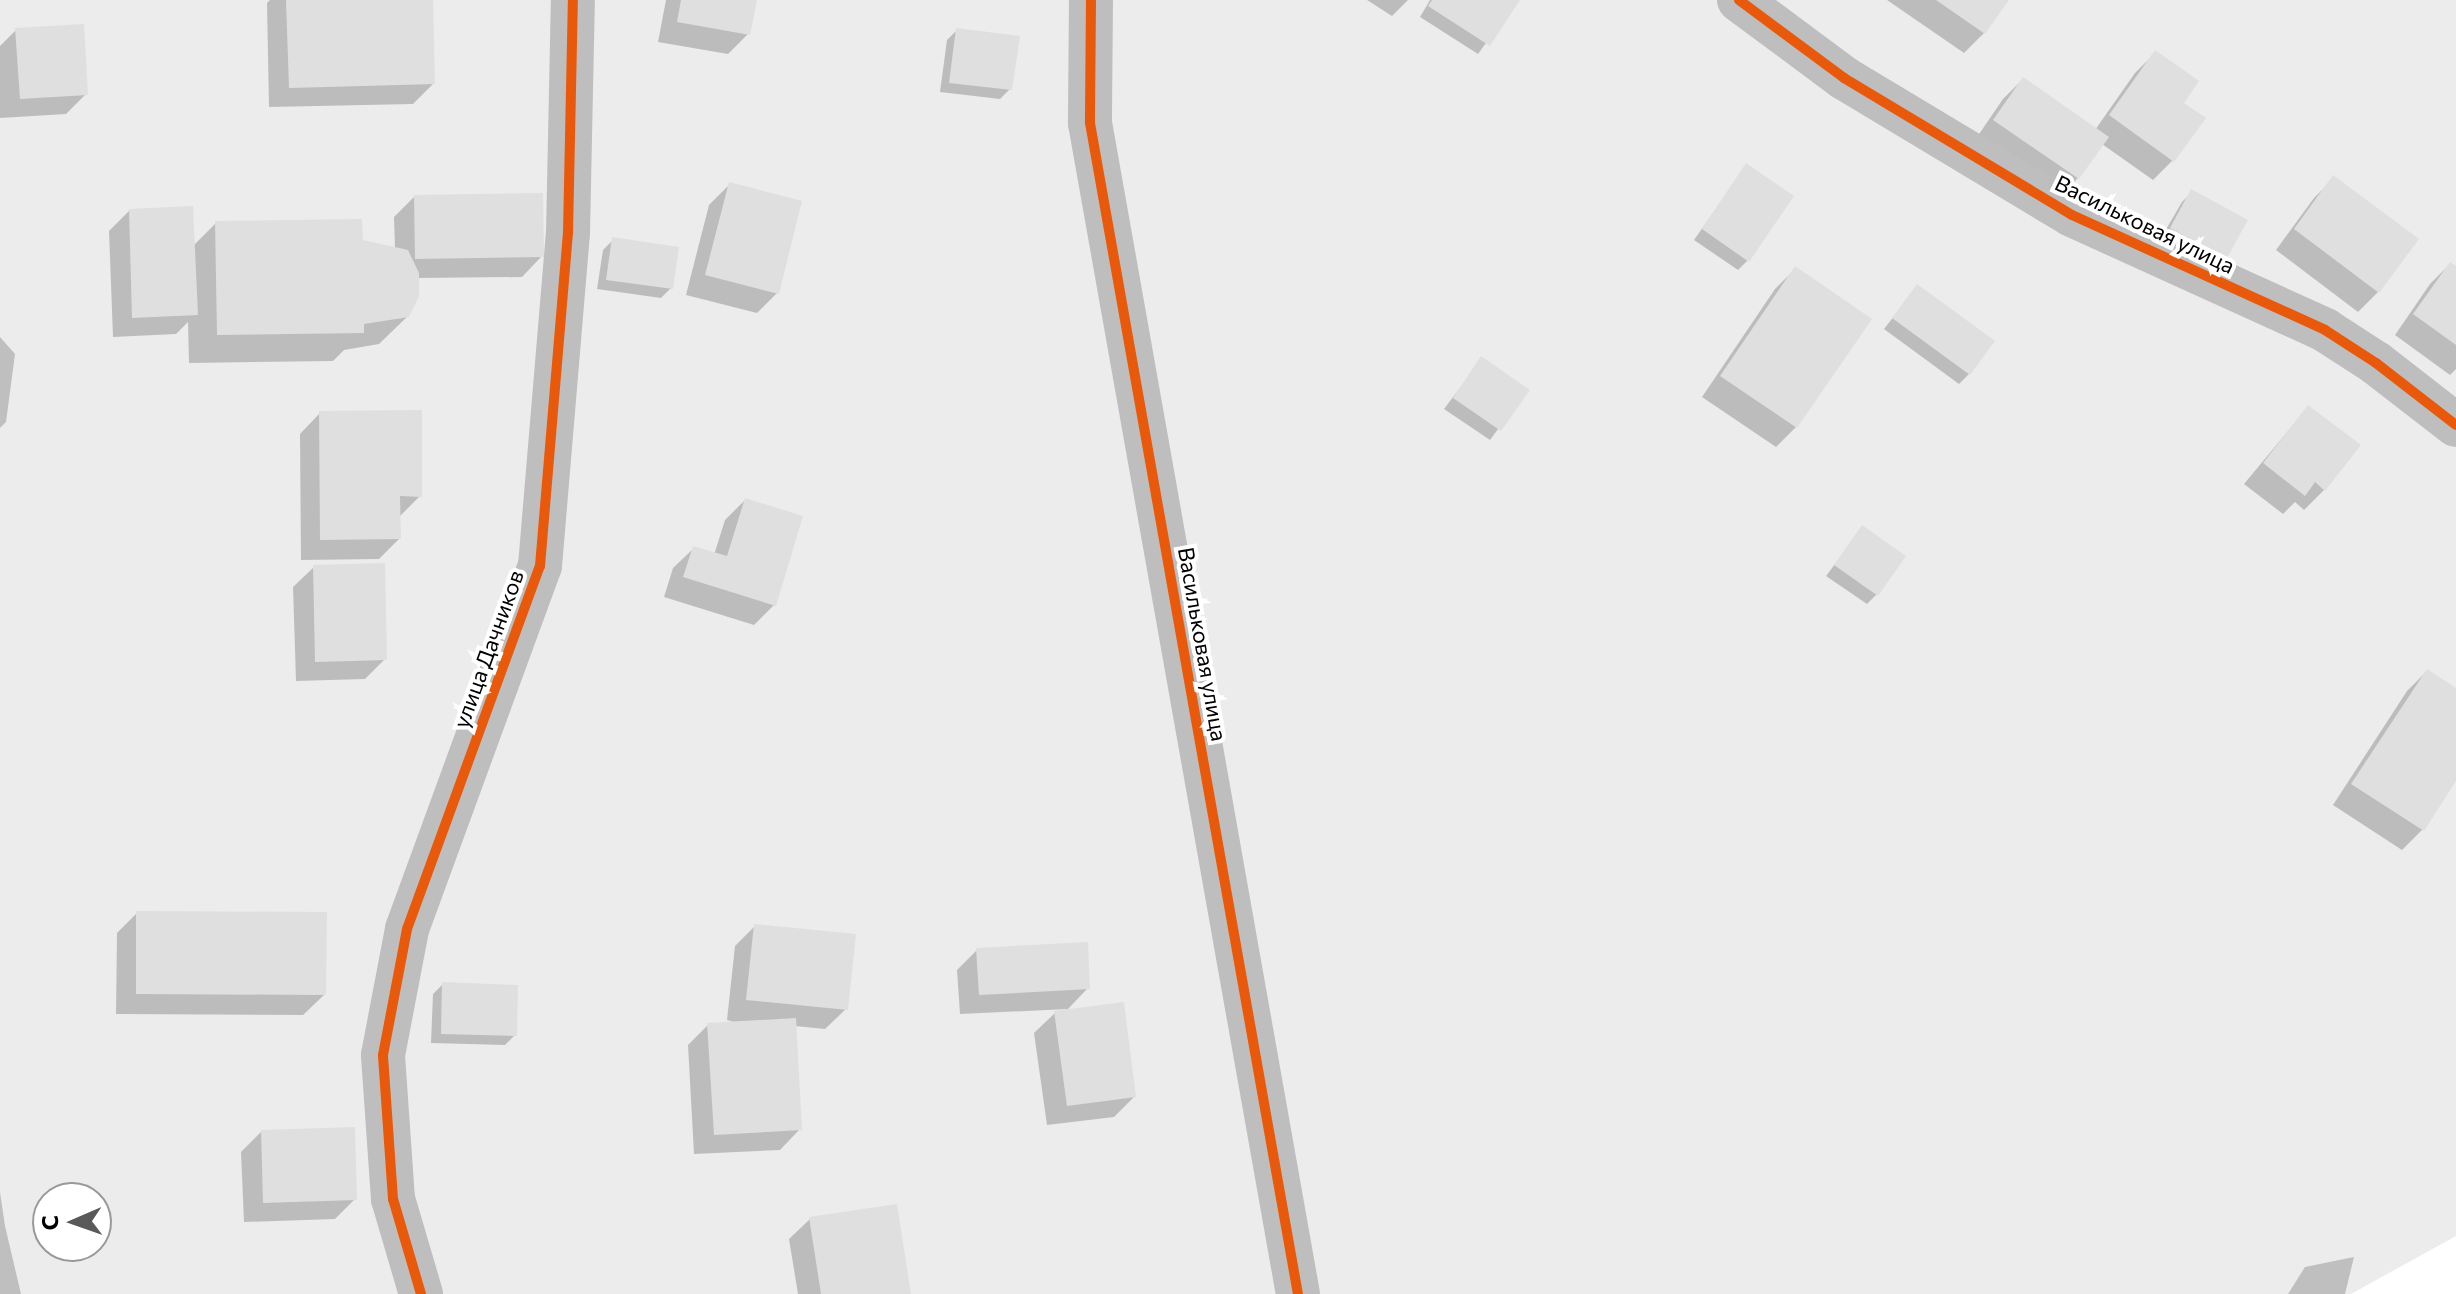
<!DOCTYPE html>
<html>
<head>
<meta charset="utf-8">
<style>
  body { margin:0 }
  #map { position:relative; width:2456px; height:1294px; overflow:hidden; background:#fff; font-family:Commissioner,sans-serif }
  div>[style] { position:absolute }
  .green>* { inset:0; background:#ececec }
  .water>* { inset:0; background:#bfbfbf }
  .shadow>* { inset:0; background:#0003 }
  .building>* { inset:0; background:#dfdfdf }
  .street>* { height:44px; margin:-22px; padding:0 22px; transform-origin:22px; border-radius:22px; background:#bebebe }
  .cycleway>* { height:10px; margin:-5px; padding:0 5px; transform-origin:5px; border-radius:5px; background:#e8590c }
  span { translate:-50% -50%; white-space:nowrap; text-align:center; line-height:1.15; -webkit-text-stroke:8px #fff; paint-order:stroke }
  .street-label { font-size:22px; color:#000 }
  .north { position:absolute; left:32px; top:1182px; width:80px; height:80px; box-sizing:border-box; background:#fff; border:2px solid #999; border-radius:50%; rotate:268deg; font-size:22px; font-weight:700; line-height:32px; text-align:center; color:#000 }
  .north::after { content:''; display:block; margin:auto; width:28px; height:36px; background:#595959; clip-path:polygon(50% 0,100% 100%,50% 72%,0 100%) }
</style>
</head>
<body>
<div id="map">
  <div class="green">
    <div style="clip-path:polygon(evenodd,0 0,2456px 0,2456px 1236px,2351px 1294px,0 1294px,0 0,48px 1198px,96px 1198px,96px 1246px,48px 1246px,48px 1198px)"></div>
  </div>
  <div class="water">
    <div style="clip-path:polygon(0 337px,15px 354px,6px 422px,0 428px)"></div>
    <div style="clip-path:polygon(0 1192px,5px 1226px,21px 1294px,0 1294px)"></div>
    <div style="clip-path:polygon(2354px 1257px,2345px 1294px,2288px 1294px,2305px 1267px)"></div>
  </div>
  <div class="shadow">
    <div style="clip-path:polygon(270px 0,431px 0,433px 84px,413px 104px,269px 107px,267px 3px)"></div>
    <div style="clip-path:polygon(666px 0,755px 0,748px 34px,728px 54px,658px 42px)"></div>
    <div style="clip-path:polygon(1367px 0,1408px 0,1392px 16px)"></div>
    <div style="clip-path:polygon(1430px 0,1517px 0,1478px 54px,1420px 17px)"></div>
    <div style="clip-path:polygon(1887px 0,2006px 0,1984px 33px,1964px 53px)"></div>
    <div style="clip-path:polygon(16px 30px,86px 94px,66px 114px,0 118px,0 46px)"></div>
    <div style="clip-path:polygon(957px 30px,1010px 89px,1000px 99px,940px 92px,947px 40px)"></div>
    <div style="clip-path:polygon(2155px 53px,2181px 103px,2173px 160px,2153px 180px,2102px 144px,2078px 178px,2058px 198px,1975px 140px,2003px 99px,2023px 79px,2095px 130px,2135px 73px)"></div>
    <div style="clip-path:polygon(1746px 166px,1748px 260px,1738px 270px,1694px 240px)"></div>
    <div style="clip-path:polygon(2334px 178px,2378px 292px,2358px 312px,2276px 250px,2314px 198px)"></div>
    <div style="clip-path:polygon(729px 185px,777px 293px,757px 313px,686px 295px,709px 205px)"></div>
    <div style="clip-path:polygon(2192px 192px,2245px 221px,2225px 257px,2215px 267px,2161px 238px,2182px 202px)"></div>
    <div style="clip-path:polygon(414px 197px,542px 256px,522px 277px,417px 278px,408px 316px,379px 344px,344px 350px,333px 361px,189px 363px,188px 322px,176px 334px,113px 337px,109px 231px,129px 211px,193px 246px,216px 223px,361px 241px,395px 249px,394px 217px)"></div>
    <div style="clip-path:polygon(613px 240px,671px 288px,661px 298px,597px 289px,603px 250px)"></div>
    <div style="clip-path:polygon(2450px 264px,2456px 268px,2456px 369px,2450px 375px,2395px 335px,2430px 284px)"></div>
    <div style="clip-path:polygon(1795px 269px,1796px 427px,1776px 447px,1702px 397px,1775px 289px)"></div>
    <div style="clip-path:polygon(1917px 287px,1969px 374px,1959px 384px,1884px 329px)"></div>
    <div style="clip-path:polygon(1482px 359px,1527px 390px,1490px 440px,1444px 409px)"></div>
    <div style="clip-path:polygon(2308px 407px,2324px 490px,2304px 510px,2295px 502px,2283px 514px,2244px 484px)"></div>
    <div style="clip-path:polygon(320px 413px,420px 496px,399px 517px,399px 539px,379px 559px,301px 560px,300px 434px)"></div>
    <div style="clip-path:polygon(745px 500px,774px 605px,754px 625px,664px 597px,673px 568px,694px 548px,714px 555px,725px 520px)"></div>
    <div style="clip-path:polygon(1862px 528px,1877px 594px,1867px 604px,1826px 576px)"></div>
    <div style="clip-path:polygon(314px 567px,385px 659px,365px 679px,296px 681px,293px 587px)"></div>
    <div style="clip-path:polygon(2427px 671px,2456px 690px,2456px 778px,2422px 830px,2402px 850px,2333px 805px,2407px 691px)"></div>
    <div style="clip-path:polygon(137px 913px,324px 995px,303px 1015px,116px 1014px,117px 933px)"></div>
    <div style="clip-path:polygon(755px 926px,846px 1009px,825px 1029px,795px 1026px,800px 1129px,780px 1150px,694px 1154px,688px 1045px,708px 1025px,737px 1023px,727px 1020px,735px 946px)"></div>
    <div style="clip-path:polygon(977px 950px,1088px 988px,1068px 1009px,960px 1014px,957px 970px)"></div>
    <div style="clip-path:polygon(443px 984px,515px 1035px,505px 1045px,431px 1043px,433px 994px)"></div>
    <div style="clip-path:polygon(1055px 1013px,1134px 1097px,1114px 1117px,1047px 1125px,1034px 1033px)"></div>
    <div style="clip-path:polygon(261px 1132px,355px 1199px,335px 1219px,244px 1222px,241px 1152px)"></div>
    <div style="clip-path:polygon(810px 1219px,909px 1294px,798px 1294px,789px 1239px)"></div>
  </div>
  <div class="building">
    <div style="clip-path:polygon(286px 0,433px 0,435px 84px,289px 88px)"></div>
    <div style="clip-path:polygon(681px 0,757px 0,750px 35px,677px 22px)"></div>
    <div style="clip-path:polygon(1432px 0,1520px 0,1490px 46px,1428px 6px)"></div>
    <div style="clip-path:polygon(1936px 0,2009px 0,1985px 34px)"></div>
    <div style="clip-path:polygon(84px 24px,88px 95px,20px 99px,15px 28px)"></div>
    <div style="clip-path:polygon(956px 28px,1020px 36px,1012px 90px,949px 83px)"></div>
    <div style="clip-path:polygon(2155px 50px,2199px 81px,2184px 103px,2206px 118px,2174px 162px,2109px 115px)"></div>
    <div style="clip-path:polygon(2023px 77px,2109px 137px,2079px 179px,1993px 120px)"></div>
    <div style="clip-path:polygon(1746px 163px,1794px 196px,1749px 262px,1702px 229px)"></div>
    <div style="clip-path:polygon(2333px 175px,2419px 239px,2379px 293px,2294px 229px)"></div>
    <div style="clip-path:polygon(729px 182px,802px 201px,779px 294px,705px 275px)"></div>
    <div style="clip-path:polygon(2191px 189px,2248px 220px,2227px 258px,2170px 228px)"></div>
    <div style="clip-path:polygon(543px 193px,544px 257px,415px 259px,414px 195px)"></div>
    <div style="clip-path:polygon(193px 206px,198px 315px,132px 318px,129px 209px)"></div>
    <div style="clip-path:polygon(362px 219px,363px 240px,408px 250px,419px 273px,419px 296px,409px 317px,364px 324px,364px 333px,217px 335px,215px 221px)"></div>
    <div style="clip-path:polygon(612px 237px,679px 247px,673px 289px,606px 280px)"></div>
    <div style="clip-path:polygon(2450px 262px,2456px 266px,2456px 345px,2413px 314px)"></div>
    <div style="clip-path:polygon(1795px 266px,1872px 319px,1797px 428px,1720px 376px)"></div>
    <div style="clip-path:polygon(1917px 284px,1995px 341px,1970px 375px,1892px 318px)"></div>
    <div style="clip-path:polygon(1481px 356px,1530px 390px,1501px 431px,1453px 398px)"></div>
    <div style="clip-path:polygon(2308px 405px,2361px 445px,2325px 491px,2315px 482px,2305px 496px,2263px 463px)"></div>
    <div style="clip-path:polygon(422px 410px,422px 497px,400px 496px,401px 539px,320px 540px,319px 411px)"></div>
    <div style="clip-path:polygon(745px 498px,803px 516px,776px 606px,683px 577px,693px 546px,727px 556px)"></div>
    <div style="clip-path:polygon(1862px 525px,1906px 556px,1878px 596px,1834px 565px)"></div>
    <div style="clip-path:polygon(385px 563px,387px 660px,315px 662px,313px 565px)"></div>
    <div style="clip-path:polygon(2427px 669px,2456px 688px,2456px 781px,2424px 831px,2351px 784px)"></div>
    <div style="clip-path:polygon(136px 911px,327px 912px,326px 995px,136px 994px)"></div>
    <div style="clip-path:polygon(754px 924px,856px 934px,848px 1010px,746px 1000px)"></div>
    <div style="clip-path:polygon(1088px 942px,1090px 989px,979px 995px,976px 948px)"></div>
    <div style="clip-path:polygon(442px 982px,518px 985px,517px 1036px,441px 1034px)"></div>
    <div style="clip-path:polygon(1124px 1002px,1136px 1097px,1067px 1106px,1054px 1011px)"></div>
    <div style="clip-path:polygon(796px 1018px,802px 1130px,714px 1135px,707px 1023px)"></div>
    <div style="clip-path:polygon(355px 1127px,357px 1200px,263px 1203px,261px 1130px)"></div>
    <div style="clip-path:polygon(897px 1204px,911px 1294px,821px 1294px,809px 1217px)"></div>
  </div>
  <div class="street">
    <div style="left:1091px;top:0;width:123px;rotate:90.5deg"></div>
    <div style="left:1090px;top:123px;width:1189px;rotate:79.93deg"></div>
    <div style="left:1739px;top:0;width:131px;rotate:36.6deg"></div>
    <div style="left:1844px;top:78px;width:266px;rotate:31deg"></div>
    <div style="left:2072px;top:215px;width:278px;rotate:24.4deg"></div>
    <div style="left:2325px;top:330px;width:61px;rotate:32.9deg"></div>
    <div style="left:2376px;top:363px;width:101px;rotate:37.8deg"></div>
    <div style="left:421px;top:1294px;width:99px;rotate:-106.4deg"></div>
    <div style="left:393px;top:1199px;width:144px;rotate:-94deg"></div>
    <div style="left:383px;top:1055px;width:128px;rotate:-79.2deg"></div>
    <div style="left:407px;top:929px;width:387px;rotate:-69.9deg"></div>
    <div style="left:540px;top:566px;width:334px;rotate:-85.2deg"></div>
    <div style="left:568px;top:233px;width:233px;rotate:-88.8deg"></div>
  </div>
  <div class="cycleway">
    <div style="left:1091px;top:0;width:123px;rotate:90.5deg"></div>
    <div style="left:1090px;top:123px;width:1189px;rotate:79.93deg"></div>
    <div style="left:1739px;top:0;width:131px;rotate:36.6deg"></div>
    <div style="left:1844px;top:78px;width:266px;rotate:31deg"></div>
    <div style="left:2072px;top:215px;width:278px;rotate:24.4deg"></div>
    <div style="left:2325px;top:330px;width:61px;rotate:32.9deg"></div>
    <div style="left:2376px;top:363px;width:101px;rotate:37.8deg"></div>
    <div style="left:421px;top:1294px;width:99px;rotate:-106.4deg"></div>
    <div style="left:393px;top:1199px;width:144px;rotate:-94deg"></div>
    <div style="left:383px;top:1055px;width:128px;rotate:-79.2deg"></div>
    <div style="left:407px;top:929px;width:387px;rotate:-69.9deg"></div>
    <div style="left:540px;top:566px;width:334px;rotate:-85.2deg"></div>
    <div style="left:568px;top:233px;width:233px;rotate:-88.8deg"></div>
  </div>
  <div class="street-label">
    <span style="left:2145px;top:224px;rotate:26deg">Васильковая улица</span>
    <span style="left:1203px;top:644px;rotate:80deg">Васильковая улица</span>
    <span style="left:488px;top:649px;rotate:-70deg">улица Дачников</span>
  </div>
  <div class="north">С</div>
</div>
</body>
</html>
